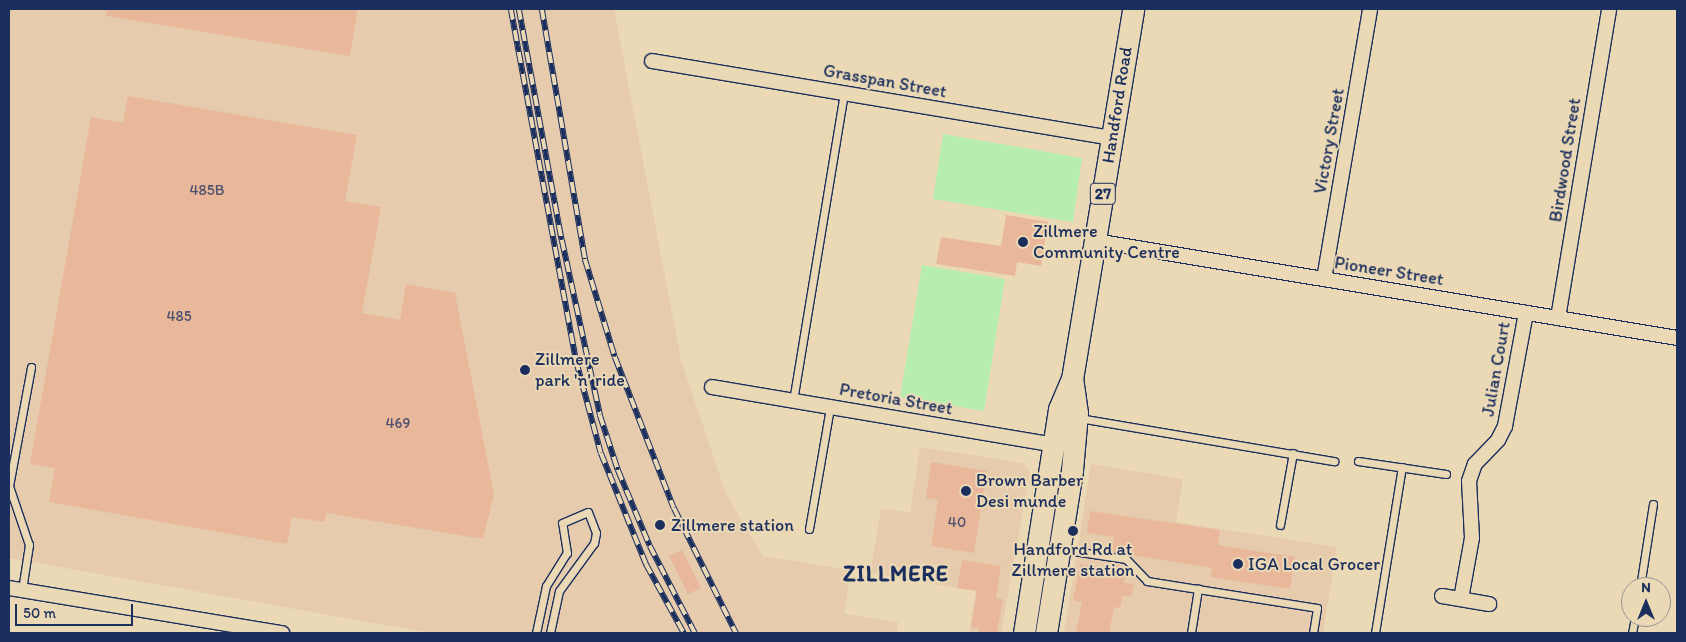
<!DOCTYPE html>
<html>
<head>
<meta charset="utf-8">
<style>
  body { margin:0 }
  #map { position:relative; width:1686px; height:642px; overflow:hidden; background:#ebd9b6; font-family:Itim,sans-serif }
  div>[style] { position:absolute }
  .built>* { inset:0; background:#e6ccac }
  .green>* { inset:0; background:#b7edaf }
  .building>* { inset:0; background:#e9b89a }
  .roads { filter:drop-shadow(1px 0 #1b2f5e) drop-shadow(-1px 0 #1b2f5e) drop-shadow(0 1px #1b2f5e) drop-shadow(0 -1px #1b2f5e) }
  .service>* { height:7px; margin:-3.5px; padding:0 3.5px; transform-origin:3.5px; border-radius:3.5px; background:#ebd9b6 }
  .minor>* { height:14px; margin:-7px; padding:0 7px; transform-origin:7px; border-radius:7px; background:#ebd9b6 }
  .primary>* { height:21px; margin:-10.5px; padding:0 10.5px; transform-origin:10.5px; border-radius:10.5px; background:#ebd9b6 }
  .rail>* { height:5.5px; margin-top:-2.75px; transform-origin:0; background:repeating-linear-gradient(90deg,#ebd9b6 0 11px,#1b2f5e 0 22px); box-sizing:border-box; border-block:1px solid #1b2f5e }
  .dots>* { width:14px; height:14px; translate:-50% -50%; box-sizing:border-box; border:2px solid #ebd9b6; border-radius:50% }
  span { translate:-50% -50%; white-space:nowrap; text-align:center; line-height:1.15; -webkit-text-stroke:4px #ebd9b6; paint-order:stroke }
  .number-label { font-size:15px; color:#4e516d }
  .number-label span { -webkit-text-stroke-width:0 }
  .shield-label span { padding:1px 4px; background:#ebd9b6; border:1px solid; border-radius:4px; -webkit-text-stroke-width:0 }
  .shield-label { font-size:16px; color:#1b2f5e; font-weight:700 }
  .street-label { font-size:18px; color:#1b2f5e }
  .poi-label { font-size:18px; color:#1b2f5e }
  .left { translate:0 -50%; text-align:left }
  .district-label { font-size:22px; color:#1b2f5e; font-weight:700; letter-spacing:1px }
  .frame { position:absolute; inset:0; border:10px solid #1b2f5e; pointer-events:none }
  .north { position:absolute; left:1621px; top:577px; width:50px; height:50px; box-sizing:border-box; background:#ebd9b6; border:1px solid #989593; border-radius:50%; rotate:0deg; font-size:14px; font-weight:700; line-height:20px; text-align:center; color:#1b2f5e }
  .north::after { content:''; display:block; margin:auto; width:18px; height:22px; background:#1b2f5e; clip-path:polygon(50% 0,100% 100%,50% 72%,0 100%) }
  .scale { position:absolute; left:15px; top:604px; width:118px; height:22px; box-sizing:border-box; border:2px solid #1b2f5e; border-top:0; padding-left:6px; font-size:15px; line-height:18px; white-space:nowrap; color:#1b2f5e; -webkit-text-stroke:4px #ebd9b6; paint-order:stroke }
</style>
</head>
<body>
<div id="map">
  <div class="built">
    <div style="clip-path:polygon(9px 9px,614px 9px,681px 360px,726px 494px,763px 556px,851px 570px,844px 614px,898px 622px,897px 633px,430px 633px,9px 558px)"></div>
    <div style="clip-path:polygon(920px 447px,1023px 463px,1030px 472px,1001px 633px,969px 633px,976px 591px,870px 573px,881px 508px,910px 513px)"></div>
    <div style="clip-path:polygon(1091px 464px,1183px 479px,1176px 522px,1337px 547px,1323px 633px,1064px 633px)"></div>
  </div>
  <div class="green">
    <div style="clip-path:polygon(943px 134px,1082px 158px,1073px 222px,933px 199px)"></div>
    <div style="clip-path:polygon(922px 265px,1005px 279px,984px 411px,900px 397px)"></div>
  </div>
  <div class="building">
    <div style="clip-path:polygon(107px 9px,358px 9px,350px 56px,106px 16px)"></div>
    <div style="clip-path:polygon(128px 96px,357px 135px,345px 201px,381px 207px,362px 313px,400px 320px,406px 284px,455px 293px,494px 495px,483px 539px,326px 513px,325px 522px,292px 517px,287px 544px,49px 502px,55px 468px,30px 464px,91px 117px,123px 123px)"></div>
    <div style="clip-path:polygon(1006px 215px,1048px 222px,1041px 266px,1017px 262px,1015px 276px,936px 264px,941px 237px,1001px 246px)"></div>
    <div style="clip-path:polygon(931px 462px,987px 471px,974px 553px,931px 546px,938px 500px,926px 498px)"></div>
    <div style="clip-path:polygon(1090px 511px,1220px 530px,1218px 545px,1295px 557px,1290px 589px,1210px 577px,1212px 568px,1112px 552px,1114px 537px,1087px 533px)"></div>
    <div style="clip-path:polygon(682px 550px,701px 588px,688px 594px,669px 556px)"></div>
    <div style="clip-path:polygon(962px 560px,1001px 566px,996px 598px,1003px 599px,997px 633px,978px 633px,979px 628px,971px 627px,977px 591px,957px 588px)"></div>
    <div style="clip-path:polygon(1110px 562px,1127px 568px,1124px 583px,1134px 584px,1131px 597px,1123px 596px,1120px 608px,1114px 607px,1109px 633px,1076px 633px,1082px 602px,1073px 600px,1080px 564px,1109px 568px)"></div>
  </div>
  <div class="roads">
    <div class="service">
      <div style="left:793px;top:401px;width:312px;rotate:-80.6deg"></div>
      <div style="left:1079px;top:418px;width:259px;rotate:9.6deg"></div>
      <div style="left:1358px;top:461px;width:89px;rotate:8.4deg"></div>
      <div style="left:1280px;top:525px;width:73px;rotate:-79.8deg"></div>
      <div style="left:809px;top:529px;width:124px;rotate:-80.2deg"></div>
      <div style="left:1060px;top:549px;width:67px;rotate:8.6deg"></div>
      <div style="left:1126px;top:559px;width:30px;rotate:46deg"></div>
      <div style="left:1147px;top:581px;width:172px;rotate:9deg"></div>
      <div style="left:1317px;top:608px;width:25px;rotate:99deg"></div>
      <div style="left:1640px;top:587px;width:84px;rotate:-81.1deg"></div>
      <div style="left:22px;top:590px;width:46px;rotate:-81.2deg"></div>
      <div style="left:29px;top:545px;width:62px;rotate:-108.7deg"></div>
      <div style="left:9px;top:486px;width:121px;rotate:-79.5deg"></div>
      <div style="left:536px;top:633px;width:48px;rotate:-78deg"></div>
      <div style="left:546px;top:586px;width:39px;rotate:-58deg"></div>
      <div style="left:567px;top:553px;width:30px;rotate:-99deg"></div>
      <div style="left:562px;top:523px;width:28px;rotate:-23deg"></div>
      <div style="left:588px;top:512px;width:22px;rotate:69deg"></div>
      <div style="left:596px;top:533px;width:10px;rotate:101deg"></div>
      <div style="left:594px;top:543px;width:59px;rotate:126.1deg"></div>
      <div style="left:559px;top:591px;width:43px;rotate:102.1deg"></div>
      <div style="left:1191px;top:633px;width:45px;rotate:-81deg"></div>
      <div style="left:1375px;top:633px;width:168px;rotate:-80.8deg"></div>
      <div style="left:1632px;top:633px;width:16px;rotate:-79deg"></div>
    </div>
    <div class="minor">
      <div style="left:652px;top:61px;width:466px;rotate:9.5deg"></div>
      <div style="left:1095px;top:241px;width:590px;rotate:9.46deg"></div>
      <div style="left:1324px;top:279px;width:274px;rotate:-80.3deg"></div>
      <div style="left:1558px;top:318px;width:313px;rotate:-80.6deg"></div>
      <div style="left:712px;top:387px;width:354px;rotate:9.6deg"></div>
      <div style="left:9px;top:588px;width:277px;rotate:9.4deg"></div>
      <div style="left:1442px;top:596px;width:48px;rotate:9.7deg"></div>
      <div style="left:1461px;top:599px;width:62px;rotate:-79.8deg"></div>
      <div style="left:1472px;top:538px;width:57px;rotate:-93deg"></div>
      <div style="left:1469px;top:481px;width:18px;rotate:-71deg"></div>
      <div style="left:1475px;top:464px;width:33px;rotate:-46deg"></div>
      <div style="left:1498px;top:440px;width:16px;rotate:-63deg"></div>
      <div style="left:1505px;top:426px;width:115px;rotate:-79.5deg"></div>
    </div>
    <div class="primary">
      <div style="left:1024px;top:633px;width:227px;rotate:-81.1deg"></div>
      <div style="left:1059px;top:409px;width:33px;rotate:-67deg"></div>
      <div style="left:1072px;top:379px;width:375px;rotate:-80.6deg"></div>
      <div style="left:1046px;top:633px;width:165px;rotate:-80.9deg"></div>
      <div style="left:1072px;top:470px;width:57px;rotate:-85deg"></div>
      <div style="left:1077px;top:413px;width:34px;rotate:-98deg"></div>
    </div>
  </div>
  <div class="rail">
    <div style="left:511px;top:9px;width:357px;rotate:79.5deg"></div>
    <div style="left:576px;top:360px;width:96px;rotate:75deg"></div>
    <div style="left:601px;top:453px;width:120px;rotate:67.9deg"></div>
    <div style="left:646px;top:564px;width:79px;rotate:61.2deg"></div>
    <div style="left:519px;top:9px;width:235px;rotate:79.5deg"></div>
    <div style="left:562px;top:240px;width:179px;rotate:77.7deg"></div>
    <div style="left:600px;top:415px;width:58px;rotate:71.9deg"></div>
    <div style="left:618px;top:470px;width:82px;rotate:67.2deg"></div>
    <div style="left:650px;top:546px;width:98px;rotate:62.7deg"></div>
    <div style="left:542px;top:9px;width:254px;rotate:80.2deg"></div>
    <div style="left:585px;top:259px;width:102px;rotate:73deg"></div>
    <div style="left:615px;top:357px;width:162px;rotate:68.7deg"></div>
    <div style="left:674px;top:508px;width:140px;rotate:63.6deg"></div>
  </div>
  <div class="dots">
    <div style="left:1023px;top:242px;background:#1b2f5e"></div>
    <div style="left:525px;top:370px;background:#1b2f5e"></div>
    <div style="left:966px;top:491px;background:#1b2f5e"></div>
    <div style="left:660px;top:525px;background:#1b2f5e"></div>
    <div style="left:1073px;top:531px;background:#1b2f5e"></div>
    <div style="left:1238px;top:564px;background:#1b2f5e"></div>
  </div>
  <div class="number-label">
    <span style="left:207px;top:191px">485B</span>
    <span style="left:179px;top:317px">485</span>
    <span style="left:398px;top:424px">469</span>
    <span style="left:957px;top:523px">40</span>
  </div>
  <div class="shield-label">
    <span style="left:1103px;top:194px">27</span>
  </div>
  <div class="street-label">
    <span style="left:885px;top:81px;rotate:10deg">Grasspan Street</span>
    <span style="left:1117px;top:105px;rotate:-81deg">Handford Road</span>
    <span style="left:1329px;top:141px;rotate:-80deg">Victory Street</span>
    <span style="left:1565px;top:160px;rotate:-81deg">Birdwood Street</span>
    <span style="left:1389px;top:271px;rotate:9deg">Pioneer Street</span>
    <span style="left:1496px;top:369px;rotate:-80deg">Julian Court</span>
    <span style="left:896px;top:399px;rotate:10deg">Pretoria Street</span>
  </div>
  <div class="poi-label">
    <span class="left" style="left:1033px;top:242px">Zillmere<br>Community Centre</span>
    <span class="left" style="left:535px;top:370px">Zillmere<br>park 'n' ride</span>
    <span class="left" style="left:976px;top:491px">Brown Barber<br>Desi munde</span>
    <span class="left" style="left:671px;top:525px">Zillmere station</span>
    <span style="left:1073px;top:560px">Handford Rd at<br>Zillmere station</span>
    <span class="left" style="left:1248px;top:564px">IGA Local Grocer</span>
  </div>
  <div class="district-label">
    <span style="left:896px;top:574px">ZILLMERE</span>
  </div>
  <div class="frame"></div>
  <div class="north">N</div>
  <div class="scale">50 m</div>
</div>
</body>
</html>
